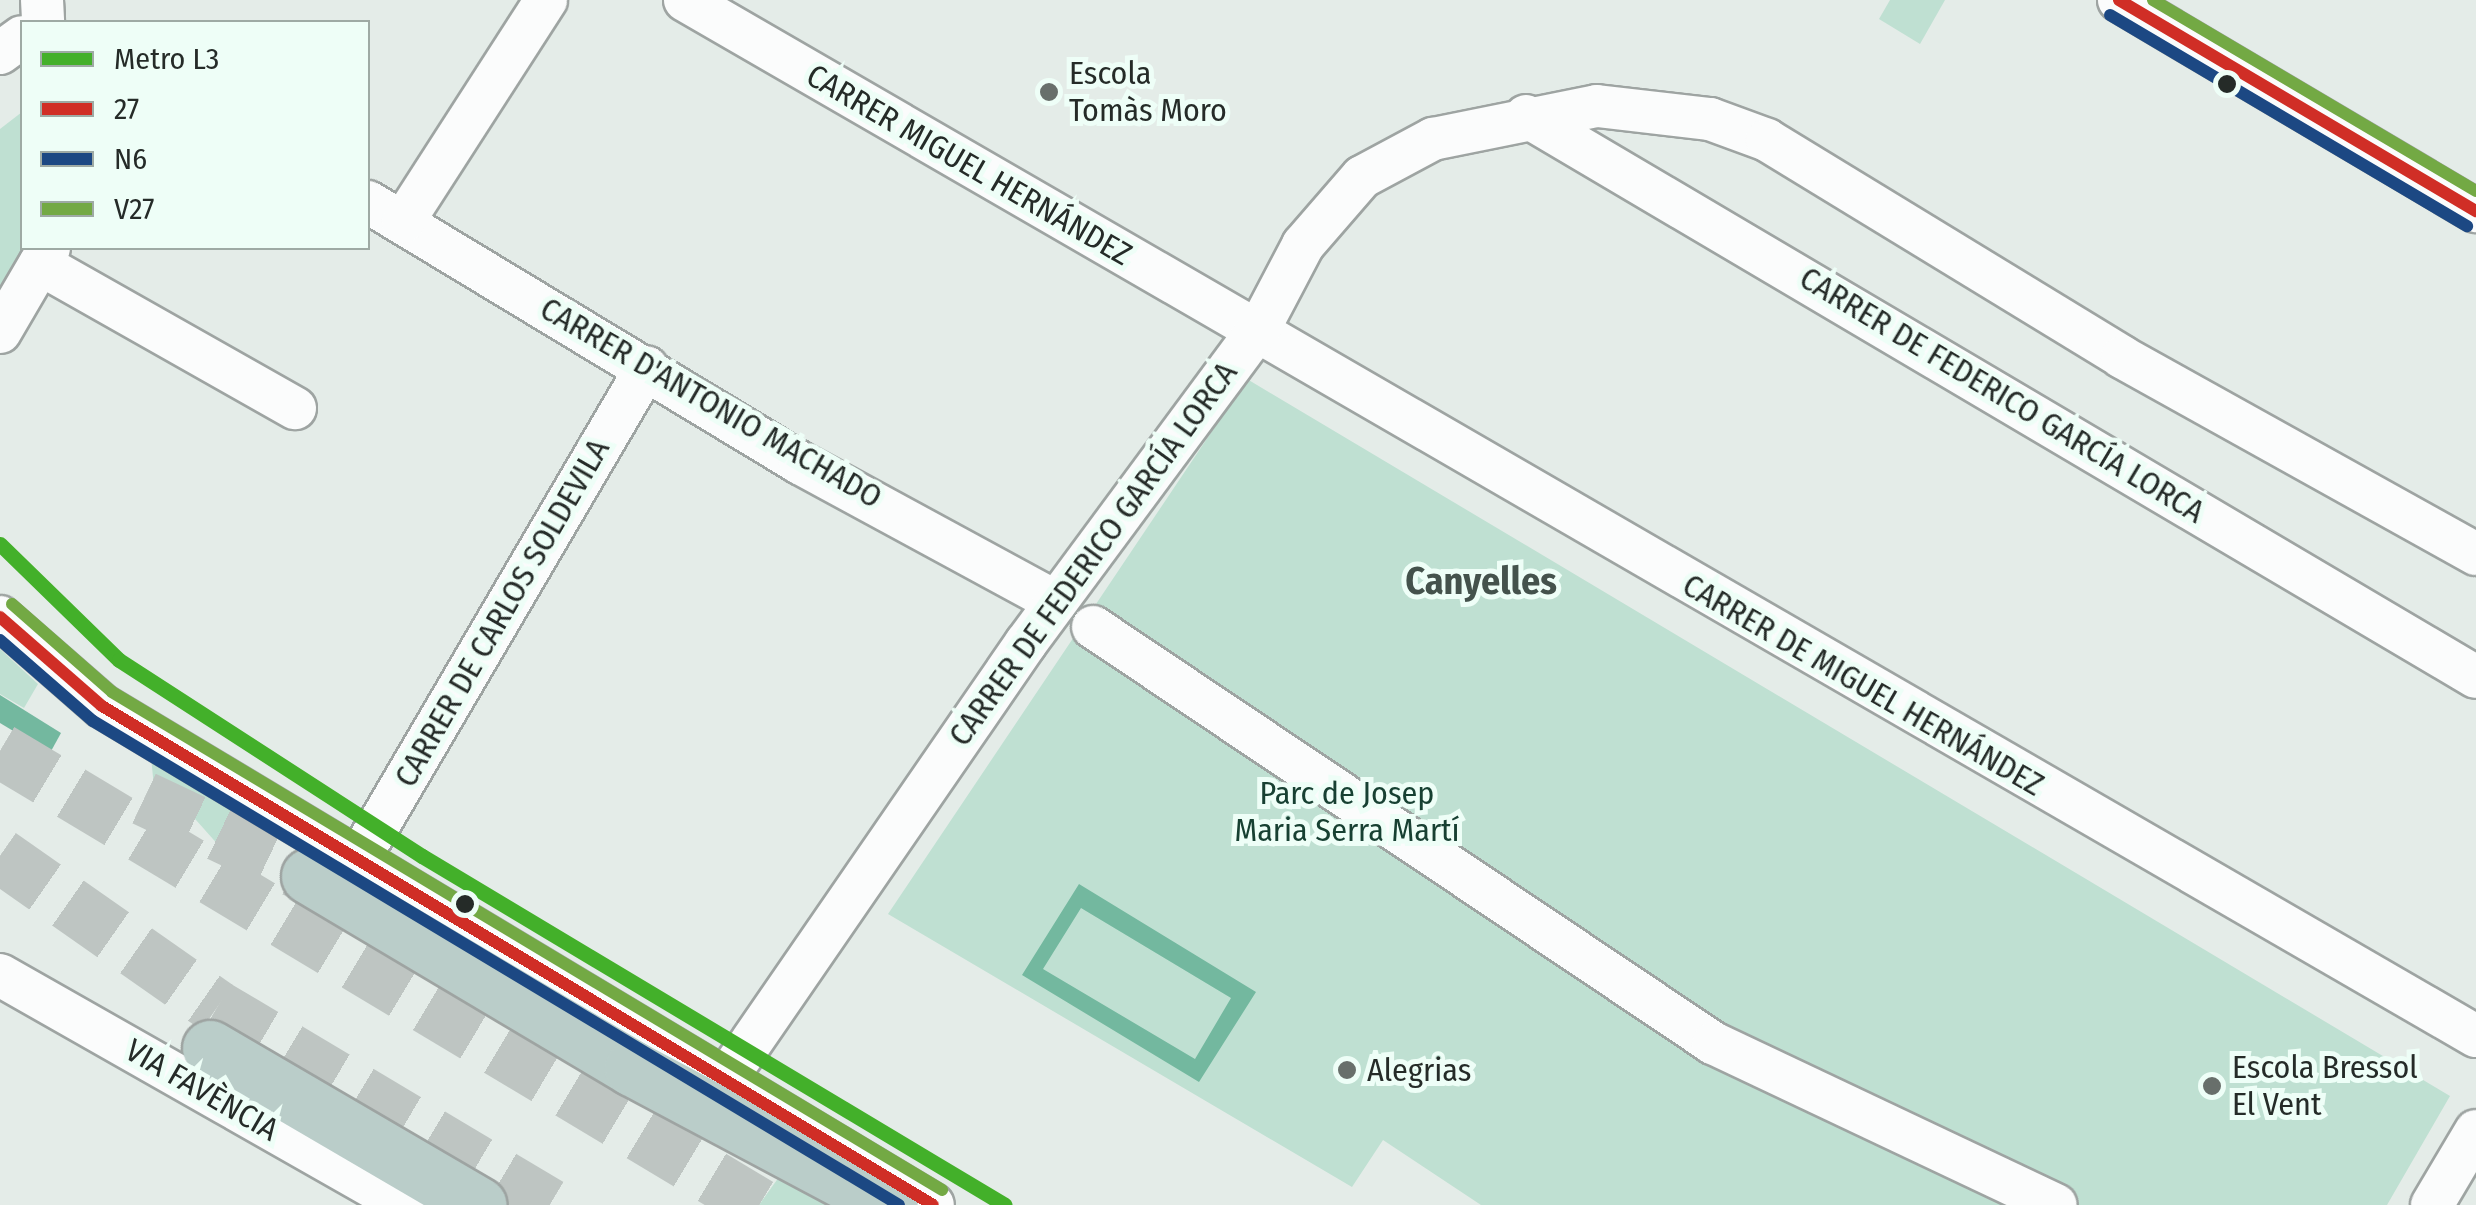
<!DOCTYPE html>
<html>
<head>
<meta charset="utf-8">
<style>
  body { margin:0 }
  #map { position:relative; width:2476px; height:1205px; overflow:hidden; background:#e4ece8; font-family:"Fira Sans Condensed",sans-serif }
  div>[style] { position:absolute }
  .green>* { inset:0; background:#bfe0d2 }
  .water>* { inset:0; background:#73b89f }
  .highway-tunnel>* { height:55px; margin-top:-27.5px; transform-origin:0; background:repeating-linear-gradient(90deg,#bec5c2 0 55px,transparent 0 83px) }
  .roads { filter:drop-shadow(2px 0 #9ea4a2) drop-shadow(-2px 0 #9ea4a2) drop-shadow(0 2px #9ea4a2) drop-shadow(0 -2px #9ea4a2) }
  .minor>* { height:42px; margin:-21px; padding:0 21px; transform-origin:21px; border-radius:21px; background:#fbfcfc }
  .highway>* { height:55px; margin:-27.5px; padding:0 27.5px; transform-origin:27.5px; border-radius:27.5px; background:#bacdc9 }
  .bus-1>* { height:12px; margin:-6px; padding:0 6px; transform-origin:6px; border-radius:6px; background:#d02e26 }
  .bus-2>* { height:12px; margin:-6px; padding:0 6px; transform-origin:6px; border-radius:6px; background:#1c4883 }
  .bus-3>* { height:12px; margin:-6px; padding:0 6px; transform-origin:6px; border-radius:6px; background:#73a944 }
  .metro-1>* { height:15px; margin:-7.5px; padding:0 7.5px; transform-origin:7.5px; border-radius:7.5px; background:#43b02a }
  .dots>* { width:28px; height:28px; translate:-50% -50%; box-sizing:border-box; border:5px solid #eefef7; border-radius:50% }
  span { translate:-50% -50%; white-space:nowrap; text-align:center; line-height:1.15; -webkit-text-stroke:10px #eefef7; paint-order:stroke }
  .poi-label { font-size:32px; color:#252b28 }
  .left { translate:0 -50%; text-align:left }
  .street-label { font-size:32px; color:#252b28 }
  .park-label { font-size:32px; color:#174032 }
  .quarter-label { font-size:38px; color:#44524c; font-weight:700 }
  .legend { position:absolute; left:20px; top:20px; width:350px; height:230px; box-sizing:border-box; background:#eefef7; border:2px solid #9eaaa4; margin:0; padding:12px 18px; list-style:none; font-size:30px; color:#252b28 }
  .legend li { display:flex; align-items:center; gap:20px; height:50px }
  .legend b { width:50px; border:2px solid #9eaaa4 }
</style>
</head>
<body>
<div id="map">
  <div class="green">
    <div style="clip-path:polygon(1890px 0,1945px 0,1920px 44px,1879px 19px)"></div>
    <div style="clip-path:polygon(22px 112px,29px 248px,0 306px,0 129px)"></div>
    <div style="clip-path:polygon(1247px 379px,2450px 1096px,2387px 1205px,1481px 1205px,1383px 1140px,1352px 1187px,888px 914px)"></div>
    <div style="clip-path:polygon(0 649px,38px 684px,24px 708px,0 694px)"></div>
    <div style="clip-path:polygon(151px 757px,273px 830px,247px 864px,237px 866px,188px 811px,156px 807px)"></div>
    <div style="clip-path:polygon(784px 1170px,843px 1205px,759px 1205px)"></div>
  </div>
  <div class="water">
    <div style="clip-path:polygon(0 695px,61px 733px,50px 753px,0 723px)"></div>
    <div style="clip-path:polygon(evenodd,1079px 884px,1256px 992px,1199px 1082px,1022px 975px,1079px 884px,1081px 908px,1231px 998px,1195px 1059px,1043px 969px,1081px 908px)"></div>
  </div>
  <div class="highway-tunnel">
    <div style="left:0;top:750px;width:885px;rotate:30.94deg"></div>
    <div style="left:144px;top:798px;width:183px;rotate:25.3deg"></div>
    <div style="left:0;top:855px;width:265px;rotate:35deg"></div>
    <div style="left:217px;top:1007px;width:387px;rotate:30.8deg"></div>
  </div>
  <div class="roads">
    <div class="minor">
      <div style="left:42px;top:0;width:22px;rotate:87deg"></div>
      <div style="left:685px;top:0;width:2069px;rotate:30.05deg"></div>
      <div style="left:2119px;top:0;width:415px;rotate:30.6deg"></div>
      <div style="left:0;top:53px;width:27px;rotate:-36deg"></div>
      <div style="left:1526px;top:116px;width:1103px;rotate:30.56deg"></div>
      <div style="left:368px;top:202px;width:505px;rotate:31.14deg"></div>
      <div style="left:800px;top:463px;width:291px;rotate:28.5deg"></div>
      <div style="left:403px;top:222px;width:264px;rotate:-57.2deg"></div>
      <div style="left:40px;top:264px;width:293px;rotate:29.5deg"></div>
      <div style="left:0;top:332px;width:97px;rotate:-59.7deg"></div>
      <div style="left:0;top:617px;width:135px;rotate:41.1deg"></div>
      <div style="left:102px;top:706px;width:969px;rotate:30.98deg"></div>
      <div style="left:1093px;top:627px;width:747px;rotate:33.86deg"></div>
      <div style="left:1713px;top:1043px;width:379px;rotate:25.3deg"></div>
      <div style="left:358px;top:860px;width:571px;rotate:-59.62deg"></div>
      <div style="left:0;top:975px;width:466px;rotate:29.6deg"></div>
      <div style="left:725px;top:1080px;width:531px;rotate:-55.44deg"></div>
      <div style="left:1026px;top:643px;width:393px;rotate:-53.5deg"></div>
      <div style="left:1260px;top:327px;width:93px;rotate:-62.3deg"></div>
      <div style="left:1303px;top:245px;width:90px;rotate:-49.1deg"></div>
      <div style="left:1362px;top:177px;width:81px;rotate:-28.2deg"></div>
      <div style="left:1433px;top:139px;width:167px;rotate:-11.4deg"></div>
      <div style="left:1597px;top:106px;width:114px;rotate:6.6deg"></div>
      <div style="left:1710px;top:119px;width:61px;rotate:20.2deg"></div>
      <div style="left:1767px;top:140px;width:416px;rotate:31.4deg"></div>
      <div style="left:2122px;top:357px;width:405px;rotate:29.1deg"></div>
      <div style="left:2432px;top:1205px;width:86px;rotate:-59.3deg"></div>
    </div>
    <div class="highway">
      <div style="left:309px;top:876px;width:376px;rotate:30.7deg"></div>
      <div style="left:632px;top:1068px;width:292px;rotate:28deg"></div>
      <div style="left:210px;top:1048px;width:311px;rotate:30.3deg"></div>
    </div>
  </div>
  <div class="bus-1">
    <div style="left:2119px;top:0;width:415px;rotate:30.6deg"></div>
    <div style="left:0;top:617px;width:135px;rotate:41.1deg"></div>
    <div style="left:102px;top:706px;width:969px;rotate:30.98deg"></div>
  </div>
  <div class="bus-2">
    <div style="left:2110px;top:15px;width:415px;rotate:30.6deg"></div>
    <div style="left:0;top:640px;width:123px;rotate:41.1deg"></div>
    <div style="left:93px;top:721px;width:940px;rotate:30.98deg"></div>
  </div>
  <div class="bus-3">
    <div style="left:2153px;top:0;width:375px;rotate:30.6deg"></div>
    <div style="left:12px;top:604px;width:133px;rotate:41.3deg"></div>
    <div style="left:112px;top:692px;width:968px;rotate:30.96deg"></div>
  </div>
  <div class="metro-1">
    <div style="left:0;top:544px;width:166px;rotate:44.3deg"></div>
    <div style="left:119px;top:660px;width:361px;rotate:32.9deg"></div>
    <div style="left:422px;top:856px;width:679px;rotate:30.91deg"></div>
  </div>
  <div class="dots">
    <div style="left:2227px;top:84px;background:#252b28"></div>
    <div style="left:1049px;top:92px;background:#686f6b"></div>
    <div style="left:465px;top:904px;background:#252b28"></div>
    <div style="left:1347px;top:1070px;background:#686f6b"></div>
    <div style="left:2212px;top:1086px;background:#686f6b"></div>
  </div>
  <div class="poi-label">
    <span class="left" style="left:1069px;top:92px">Escola<br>Tomàs Moro</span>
    <span class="left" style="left:2232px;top:1086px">Escola Bressol<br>El Vent</span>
    <span class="left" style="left:1367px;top:1070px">Alegrias</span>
  </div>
  <div class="street-label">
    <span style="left:969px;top:165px;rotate:30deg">CARRER MIGUEL HERNÁNDEZ</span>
    <span style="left:2002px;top:395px;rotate:31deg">CARRER DE FEDERICO GARCÍA LORCA</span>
    <span style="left:711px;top:403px;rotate:30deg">CARRER D'ANTONIO MACHADO</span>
    <span style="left:1093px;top:554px;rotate:-54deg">CARRER DE FEDERICO GARCÍA LORCA</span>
    <span style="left:502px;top:613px;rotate:-60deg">CARRER DE CARLOS SOLDEVILA</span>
    <span style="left:1863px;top:685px;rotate:30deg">CARRER DE MIGUEL HERNÁNDEZ</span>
    <span style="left:202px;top:1090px;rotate:30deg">VIA FAVÈNCIA</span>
  </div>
  <div class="park-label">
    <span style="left:1347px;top:812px">Parc de Josep<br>Maria Serra Martí</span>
  </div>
  <div class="quarter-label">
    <span style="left:1481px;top:582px">Canyelles</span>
  </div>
  <ul class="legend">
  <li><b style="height:12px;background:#43b02a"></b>Metro L3</li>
  <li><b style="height:12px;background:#d02e26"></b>27</li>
  <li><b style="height:12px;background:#1c4883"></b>N6</li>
  <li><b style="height:12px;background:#73a944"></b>V27</li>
  </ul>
</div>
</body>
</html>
